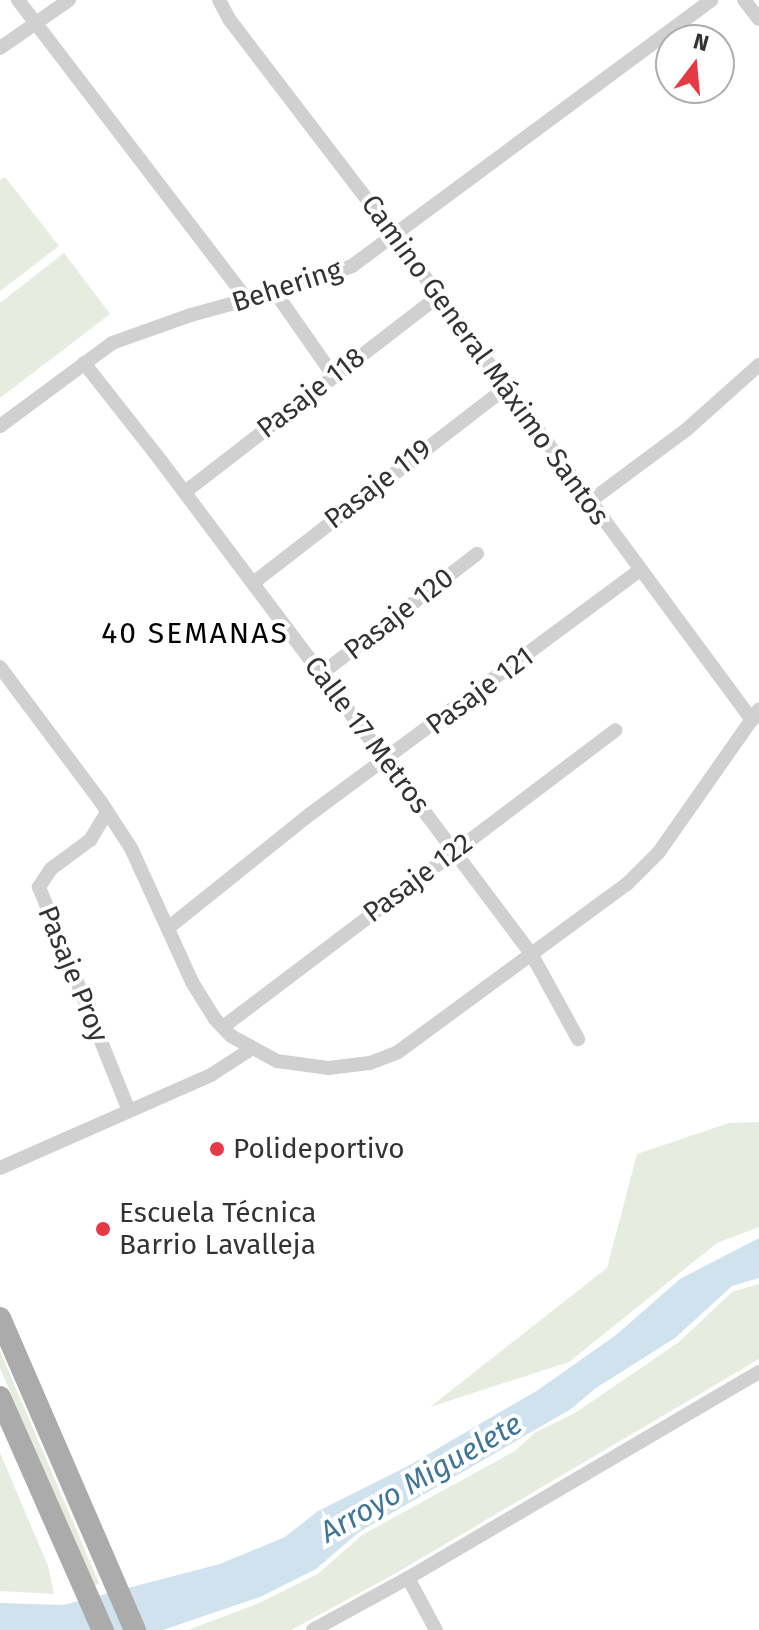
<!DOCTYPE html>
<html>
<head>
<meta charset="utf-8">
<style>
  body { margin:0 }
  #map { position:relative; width:759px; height:1630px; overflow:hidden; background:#fff; font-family:"Fira Sans",sans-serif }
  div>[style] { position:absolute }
  .green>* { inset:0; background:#e6ecdf }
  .water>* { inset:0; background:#cfe2ee }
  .street>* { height:14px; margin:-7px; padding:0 7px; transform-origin:7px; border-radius:7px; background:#d0d0d0 }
  .primary>* { height:22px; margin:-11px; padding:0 11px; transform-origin:11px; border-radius:11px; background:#ababab }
  .dots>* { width:22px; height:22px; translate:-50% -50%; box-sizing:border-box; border:4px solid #fff; border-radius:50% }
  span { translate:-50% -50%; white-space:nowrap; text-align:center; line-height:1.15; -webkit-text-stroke:8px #fff; paint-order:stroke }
  .street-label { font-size:28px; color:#333 }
  .poi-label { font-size:28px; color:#333 }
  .left { translate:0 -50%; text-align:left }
  .neighbourhood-label { font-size:30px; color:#000; letter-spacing:2px }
  .water-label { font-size:30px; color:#3f7597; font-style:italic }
  .north { position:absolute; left:655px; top:24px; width:80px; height:80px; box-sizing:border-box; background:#fff; border:2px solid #adadad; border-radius:50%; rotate:16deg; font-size:22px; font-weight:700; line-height:32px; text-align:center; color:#333 }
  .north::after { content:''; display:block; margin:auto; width:28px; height:36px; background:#e63946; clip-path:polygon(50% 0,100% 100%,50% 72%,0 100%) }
</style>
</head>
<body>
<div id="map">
  <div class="green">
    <div style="clip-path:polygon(5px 177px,59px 246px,0 291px,0 180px)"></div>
    <div style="clip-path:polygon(64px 253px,110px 314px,0 398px,0 303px)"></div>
    <div style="clip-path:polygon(759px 1122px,759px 1227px,717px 1243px,569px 1362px,430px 1407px,607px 1268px,637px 1154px,729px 1123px)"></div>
    <div style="clip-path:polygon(759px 1284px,759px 1359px,396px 1573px,291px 1630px,188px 1630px,259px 1603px,318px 1574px,362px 1535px,515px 1451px,536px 1432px,575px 1413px,679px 1342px,732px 1292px)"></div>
    <div style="clip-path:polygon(0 1351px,99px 1583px,94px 1586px,0 1368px)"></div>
    <div style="clip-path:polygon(0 1453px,48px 1566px,54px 1594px,0 1591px)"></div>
  </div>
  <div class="water">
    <div style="clip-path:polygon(759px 1238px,759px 1278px,732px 1286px,675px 1338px,596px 1388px,571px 1409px,359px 1532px,316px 1569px,260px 1597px,163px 1630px,0 1630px,0 1603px,63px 1605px,220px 1564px,285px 1537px,318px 1511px,408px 1466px,538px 1390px,616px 1335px,680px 1279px)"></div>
  </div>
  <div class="street">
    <div style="left:18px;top:0;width:377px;rotate:52.6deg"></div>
    <div style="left:219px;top:0;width:21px;rotate:62deg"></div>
    <div style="left:229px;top:19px;width:272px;rotate:52.6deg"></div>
    <div style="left:394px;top:235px;width:603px;rotate:53.57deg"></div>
    <div style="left:744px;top:0;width:24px;rotate:52deg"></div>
    <div style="left:0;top:48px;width:84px;rotate:-34.8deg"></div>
    <div style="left:275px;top:292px;width:101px;rotate:55.1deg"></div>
    <div style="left:84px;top:363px;width:125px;rotate:51.8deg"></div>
    <div style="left:161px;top:461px;width:618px;rotate:53.09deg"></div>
    <div style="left:532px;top:955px;width:96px;rotate:61.3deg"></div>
    <div style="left:0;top:426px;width:139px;rotate:-36.5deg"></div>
    <div style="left:112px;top:343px;width:84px;rotate:-19.5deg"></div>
    <div style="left:191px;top:315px;width:123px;rotate:-15.5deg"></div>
    <div style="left:310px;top:282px;width:45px;rotate:-20.9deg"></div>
    <div style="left:352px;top:266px;width:447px;rotate:-36.5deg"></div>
    <div style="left:185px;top:492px;width:321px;rotate:-37.7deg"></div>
    <div style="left:589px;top:502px;width:121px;rotate:-36.6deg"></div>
    <div style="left:686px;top:430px;width:98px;rotate:-41.7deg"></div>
    <div style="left:253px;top:583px;width:319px;rotate:-37.7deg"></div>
    <div style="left:0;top:667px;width:169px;rotate:53.2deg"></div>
    <div style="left:101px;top:802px;width:55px;rotate:56.9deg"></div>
    <div style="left:131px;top:848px;width:147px;rotate:65.5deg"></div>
    <div style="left:192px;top:982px;width:44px;rotate:58.1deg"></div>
    <div style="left:215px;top:1019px;width:23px;rotate:47deg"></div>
    <div style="left:231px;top:1036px;width:52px;rotate:28.5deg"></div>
    <div style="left:277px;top:1061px;width:51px;rotate:7.8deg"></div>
    <div style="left:328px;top:1068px;width:42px;rotate:-6.8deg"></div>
    <div style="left:370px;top:1063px;width:30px;rotate:-21deg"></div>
    <div style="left:398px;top:1052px;width:284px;rotate:-36.3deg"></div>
    <div style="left:627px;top:884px;width:45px;rotate:-45deg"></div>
    <div style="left:659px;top:852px;width:174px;rotate:-55deg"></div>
    <div style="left:321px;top:674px;width:197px;rotate:-37.6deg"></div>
    <div style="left:107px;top:812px;width:33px;rotate:121deg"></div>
    <div style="left:90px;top:840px;width:49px;rotate:143.4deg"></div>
    <div style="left:51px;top:869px;width:22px;rotate:124deg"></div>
    <div style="left:39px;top:887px;width:241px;rotate:68.1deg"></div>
    <div style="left:168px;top:928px;width:181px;rotate:-38.7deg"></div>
    <div style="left:309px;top:815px;width:412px;rotate:-36.5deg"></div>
    <div style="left:223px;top:1027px;width:492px;rotate:-37.1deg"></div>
    <div style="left:0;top:1168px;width:231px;rotate:-23.8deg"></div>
    <div style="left:211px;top:1075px;width:48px;rotate:-33deg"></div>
    <div style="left:408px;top:1578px;width:59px;rotate:61.7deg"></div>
    <div style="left:313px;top:1630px;width:108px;rotate:-28.7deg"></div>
    <div style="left:408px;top:1578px;width:407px;rotate:-30.4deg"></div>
  </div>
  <div class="primary">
    <div style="left:0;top:1318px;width:340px;rotate:66.6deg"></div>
    <div style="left:0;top:1397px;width:255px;rotate:66.2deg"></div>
  </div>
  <div class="dots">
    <div style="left:217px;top:1149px;background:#e63946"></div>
    <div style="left:103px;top:1229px;background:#e63946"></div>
  </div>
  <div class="street-label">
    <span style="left:287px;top:286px;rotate:-18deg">Behering</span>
    <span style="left:485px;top:360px;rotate:54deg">Camino General Máximo Santos</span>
    <span style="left:311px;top:393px;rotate:-38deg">Pasaje 118</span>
    <span style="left:378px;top:484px;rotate:-38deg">Pasaje 119</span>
    <span style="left:399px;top:614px;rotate:-38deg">Pasaje 120</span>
    <span style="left:480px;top:691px;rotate:-37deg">Pasaje 121</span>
    <span style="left:367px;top:735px;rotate:53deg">Calle 17 Metros</span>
    <span style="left:418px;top:878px;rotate:-37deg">Pasaje 122</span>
    <span style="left:73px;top:974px;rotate:68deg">Pasaje Proy</span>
  </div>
  <div class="poi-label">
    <span class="left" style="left:233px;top:1149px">Polideportivo</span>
    <span class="left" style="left:119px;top:1229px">Escuela Técnica<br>Barrio Lavalleja</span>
  </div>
  <div class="neighbourhood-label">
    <span style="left:195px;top:633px">40 SEMANAS</span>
  </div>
  <div class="water-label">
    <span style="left:421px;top:1478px;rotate:-30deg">Arroyo Miguelete</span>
  </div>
  <div class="north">N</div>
</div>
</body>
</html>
